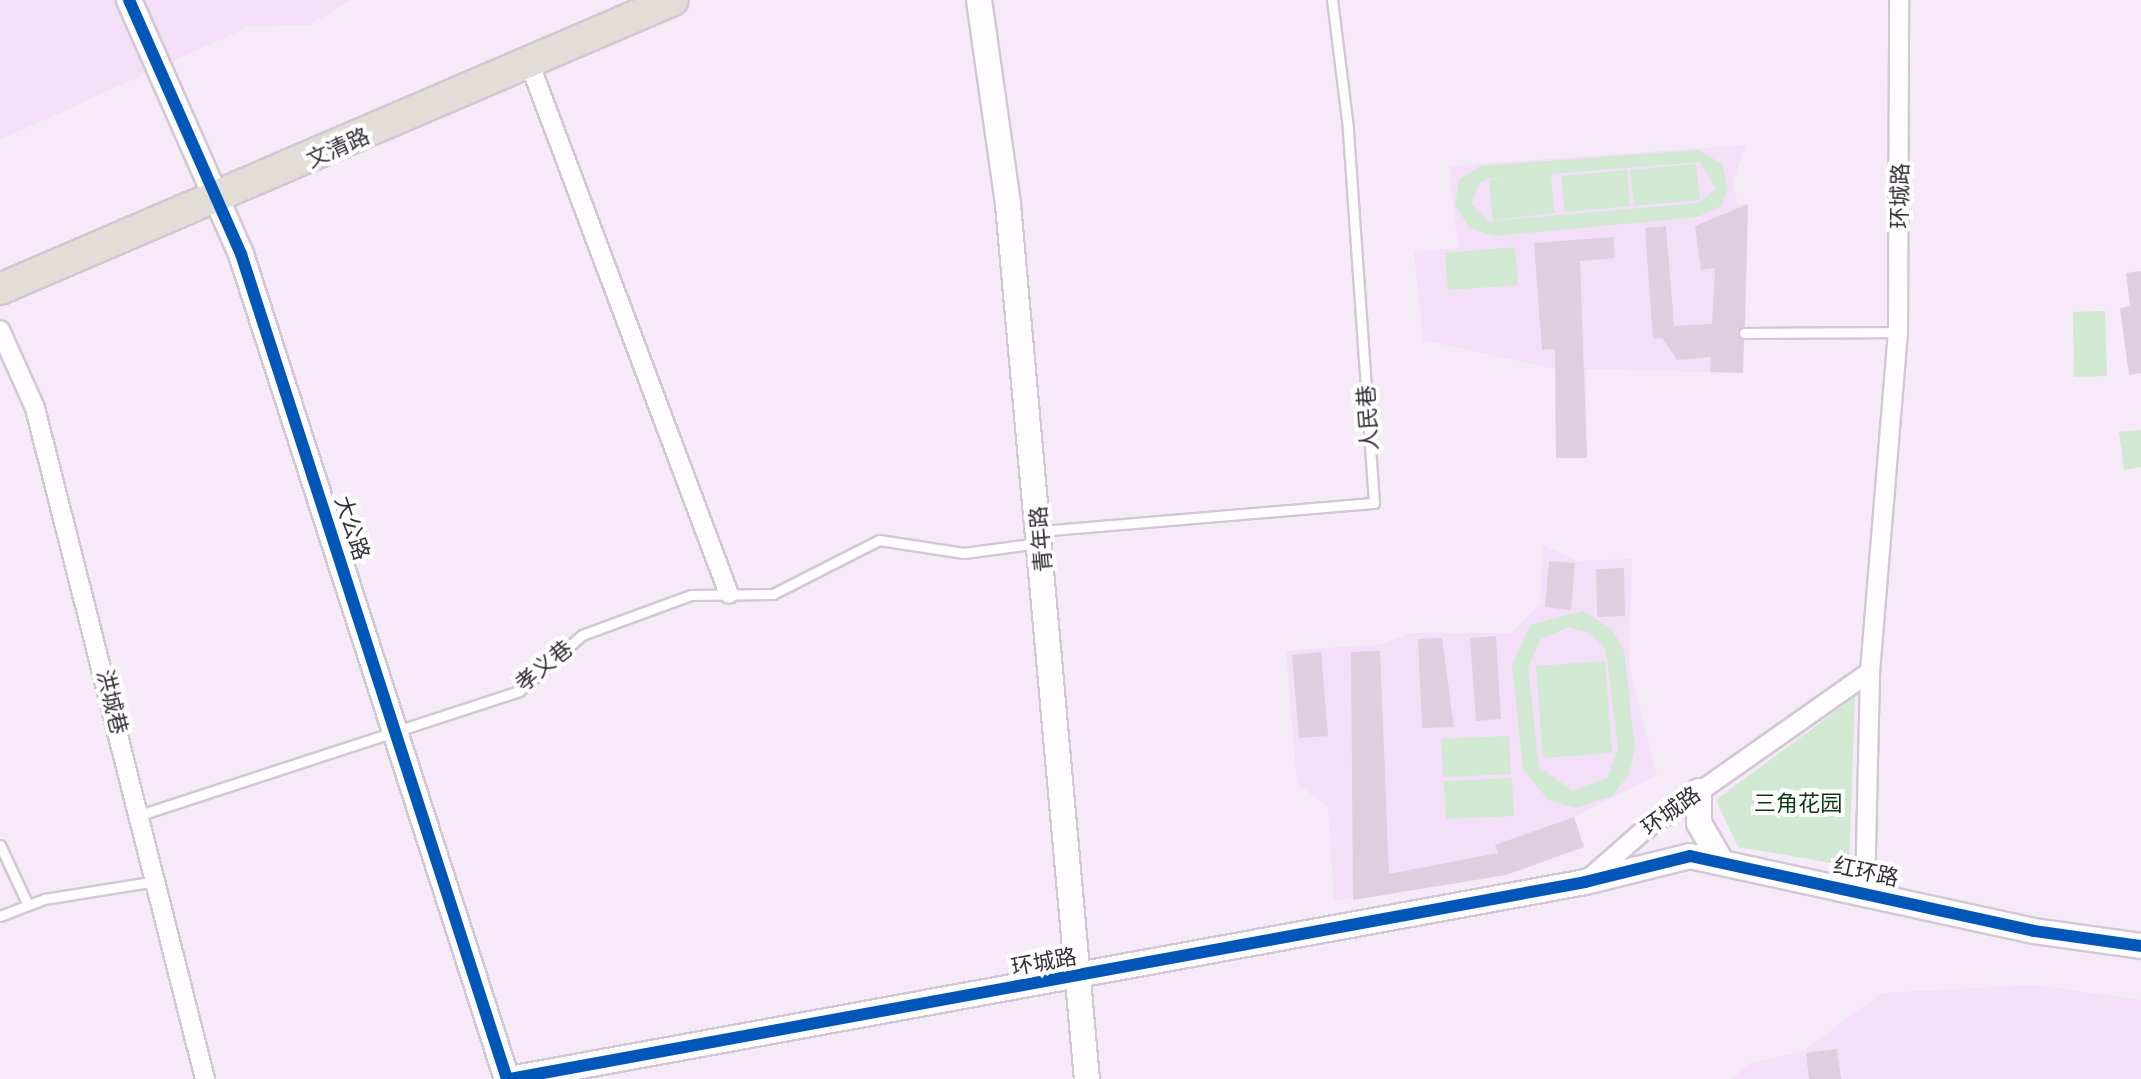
<!DOCTYPE html>
<html>
<head>
<meta charset="utf-8">
<style>
  body { margin:0 }
  #map { position:relative; width:2141px; height:1079px; overflow:hidden; background:#f6e9f8; font-family:"Roboto Condensed","Noto Sans SC",sans-serif }
  div>[style] { position:absolute }
  .built>* { inset:0; background:#f4dff8 }
  .green>* { inset:0; background:#d1e8d3 }
  .building>* { inset:0; background:#decee0 }
  .roads { filter:drop-shadow(2px 0 #d2c8d4) drop-shadow(-2px 0 #d2c8d4) drop-shadow(0 2px #d2c8d4) drop-shadow(0 -2px #d2c8d4) }
  .service>* { height:9px; margin:-4.5px; padding:0 4.5px; transform-origin:4.5px; border-radius:4.5px; background:#fefcfe }
  .minor>* { height:18px; margin:-9px; padding:0 9px; transform-origin:9px; border-radius:9px; background:#fefcfe }
  .tertiary>* { height:24px; margin:-12px; padding:0 12px; transform-origin:12px; border-radius:12px; background:#fefcfe }
  .primary>* { height:30px; margin:-15px; padding:0 15px; transform-origin:15px; border-radius:15px; background:#e2ddd6 }
  .cycleway>* { height:12px; margin:-6px; padding:0 6px; transform-origin:6px; border-radius:6px; background:#0057b8 }
  span { translate:-50% -50%; white-space:nowrap; text-align:center; line-height:1.15; -webkit-text-stroke:8px #fff; paint-order:stroke }
  .street-label { font-size:22px; color:#362e38 }
  .park-label { font-size:22px; color:#0b3712 }
</style>
</head>
<body>
<div id="map">
  <div class="built">
    <div style="clip-path:polygon(0 0,351px 0,309px 25px,248px 27px,0 140px)"></div>
    <div style="clip-path:polygon(1746px 145px,1733px 182px,1738px 204px,1748px 204px,1743px 373px,1586px 369px,1587px 458px,1556px 458px,1555px 369px,1423px 340px,1414px 252px,1458px 248px,1449px 166px)"></div>
    <div style="clip-path:polygon(1543px 545px,1578px 561px,1632px 559px,1629px 666px,1657px 775px,1574px 817px,1584px 847px,1506px 875px,1334px 901px,1328px 806px,1297px 784px,1286px 651px,1383px 644px,1410px 633px,1512px 633px,1540px 604px)"></div>
    <div style="clip-path:polygon(2035px 985px,2141px 1000px,2141px 1079px,1732px 1079px,1748px 1064px,1803px 1051px,1882px 993px)"></div>
  </div>
  <div class="green">
    <div style="clip-path:polygon(evenodd,1699px 150px,1722px 164px,1728px 188px,1721px 206px,1698px 217px,1494px 236px,1470px 228px,1455px 206px,1459px 180px,1480px 166px,1699px 150px,1700px 162px,1716px 188px,1699px 203px,1489px 221px,1471px 204px,1480px 182px,1489px 179px,1516px 176px,1489px 180px,1493px 220px,1554px 213px,1551px 174px,1700px 162px)"></div>
    <div style="clip-path:polygon(1696px 164px,1700px 200px,1634px 206px,1630px 170px)"></div>
    <div style="clip-path:polygon(1627px 170px,1630px 206px,1565px 212px,1561px 176px)"></div>
    <div style="clip-path:polygon(1515px 247px,1518px 285px,1448px 290px,1445px 253px)"></div>
    <div style="clip-path:polygon(2105px 311px,2107px 376px,2074px 377px,2073px 312px)"></div>
    <div style="clip-path:polygon(2141px 430px,2141px 467px,2124px 470px,2119px 432px)"></div>
    <div style="clip-path:polygon(evenodd,1583px 611px,1612px 629px,1624px 651px,1635px 749px,1628px 776px,1611px 797px,1574px 808px,1548px 800px,1523px 769px,1512px 665px,1530px 625px,1583px 611px,1569px 627px,1590px 633px,1606px 650px,1618px 749px,1607px 778px,1573px 791px,1539px 767px,1528px 667px,1541px 639px,1569px 627px)"></div>
    <div style="clip-path:polygon(1605px 661px,1612px 753px,1543px 758px,1536px 666px)"></div>
    <div style="clip-path:polygon(1855px 697px,1849px 866px,1738px 847px,1716px 800px)"></div>
    <div style="clip-path:polygon(1509px 736px,1511px 774px,1443px 777px,1441px 739px)"></div>
    <div style="clip-path:polygon(1512px 778px,1514px 816px,1446px 819px,1444px 781px)"></div>
  </div>
  <div class="building">
    <div style="clip-path:polygon(1748px 204px,1745px 326px,1737px 332px,1744px 340px,1743px 373px,1710px 372px,1711px 357px,1677px 360px,1662px 338px,1653px 339px,1645px 228px,1666px 226px,1674px 326px,1712px 324px,1715px 268px,1701px 270px,1695px 226px)"></div>
    <div style="clip-path:polygon(1613px 237px,1615px 258px,1580px 261px,1587px 458px,1556px 458px,1555px 349px,1542px 350px,1534px 243px)"></div>
    <div style="clip-path:polygon(2141px 271px,2141px 373px,2129px 375px,2120px 308px,2130px 306px,2126px 273px)"></div>
    <div style="clip-path:polygon(1549px 561px,1575px 563px,1571px 610px,1545px 607px)"></div>
    <div style="clip-path:polygon(1624px 568px,1625px 616px,1597px 617px,1596px 569px)"></div>
    <div style="clip-path:polygon(1496px 636px,1501px 719px,1476px 721px,1470px 638px)"></div>
    <div style="clip-path:polygon(1442px 638px,1454px 727px,1422px 728px,1418px 639px)"></div>
    <div style="clip-path:polygon(1380px 651px,1389px 874px,1498px 853px,1495px 845px,1574px 817px,1584px 847px,1506px 875px,1353px 900px,1351px 652px)"></div>
    <div style="clip-path:polygon(1321px 652px,1328px 736px,1299px 738px,1292px 655px)"></div>
    <div style="clip-path:polygon(1837px 1049px,1841px 1079px,1809px 1079px,1806px 1053px)"></div>
  </div>
  <div class="roads">
    <div class="service">
      <div style="left:1744px;top:333px;width:154px;rotate:-0.4deg"></div>
      <div style="left:1040px;top:531px;width:335px;rotate:-4.8deg"></div>
      <div style="left:1374px;top:503px;width:376px;rotate:-94deg"></div>
      <div style="left:1348px;top:128px;width:129px;rotate:-97.1deg"></div>
      <div style="left:140px;top:815px;width:399px;rotate:-18.1deg"></div>
      <div style="left:519px;top:691px;width:84px;rotate:-41.6deg"></div>
      <div style="left:582px;top:635px;width:116px;rotate:-20.2deg"></div>
      <div style="left:691px;top:595px;width:82px;rotate:-0.7deg"></div>
      <div style="left:773px;top:594px;width:119px;rotate:-27deg"></div>
      <div style="left:879px;top:540px;width:86px;rotate:8.7deg"></div>
      <div style="left:964px;top:553px;width:75px;rotate:-7.7deg"></div>
      <div style="left:0;top:845px;width:66px;rotate:65deg"></div>
      <div style="left:0;top:916px;width:47px;rotate:-21.1deg"></div>
      <div style="left:44px;top:899px;width:113px;rotate:-9.1deg"></div>
    </div>
    <div class="minor">
      <div style="left:529px;top:62px;width:568px;rotate:69.4deg"></div>
      <div style="left:0;top:330px;width:85px;rotate:65.8deg"></div>
      <div style="left:35px;top:408px;width:692px;rotate:75.78deg"></div>
      <div style="left:1587px;top:880px;width:73px;rotate:-41.1deg"></div>
      <div style="left:1642px;top:832px;width:279px;rotate:-35.1deg"></div>
      <div style="left:1865px;top:894px;width:222px;rotate:-88.7deg"></div>
      <div style="left:1870px;top:672px;width:341px;rotate:-85.3deg"></div>
      <div style="left:1898px;top:332px;width:332px;rotate:-89.8deg"></div>
    </div>
    <div class="tertiary">
      <div style="left:129px;top:0;width:278px;rotate:66.2deg"></div>
      <div style="left:241px;top:254px;width:867px;rotate:72.13deg"></div>
      <div style="left:979px;top:0;width:207px;rotate:81.9deg"></div>
      <div style="left:1008px;top:205px;width:878px;rotate:84.84deg"></div>
      <div style="left:1699px;top:791px;width:32px;rotate:90deg"></div>
      <div style="left:1699px;top:823px;width:39px;rotate:60deg"></div>
      <div style="left:510px;top:1079px;width:1093px;rotate:-10.38deg"></div>
      <div style="left:1585px;top:882px;width:108px;rotate:-13.9deg"></div>
      <div style="left:1690px;top:856px;width:352px;rotate:12.3deg"></div>
      <div style="left:2034px;top:931px;width:108px;rotate:8deg"></div>
    </div>
    <div class="primary">
      <div style="left:0;top:289px;width:732px;rotate:-23.24deg"></div>
    </div>
  </div>
  <div class="cycleway">
    <div style="left:129px;top:0;width:278px;rotate:66.2deg"></div>
    <div style="left:241px;top:254px;width:867px;rotate:72.13deg"></div>
    <div style="left:510px;top:1079px;width:1093px;rotate:-10.38deg"></div>
    <div style="left:1585px;top:882px;width:108px;rotate:-13.9deg"></div>
    <div style="left:1690px;top:856px;width:352px;rotate:12.3deg"></div>
    <div style="left:2034px;top:931px;width:108px;rotate:8deg"></div>
  </div>
  <div class="street-label">
    <span style="left:338px;top:148px;rotate:-24deg">文清路</span>
    <span style="left:1900px;top:196px;rotate:-89deg">环城路</span>
    <span style="left:1368px;top:418px;rotate:-94deg">人民巷</span>
    <span style="left:352px;top:528px;rotate:72deg">大公路</span>
    <span style="left:1041px;top:539px;rotate:-95deg">青年路</span>
    <span style="left:544px;top:666px;rotate:-39deg">孝义巷</span>
    <span style="left:112px;top:702px;rotate:76deg">洪城巷</span>
    <span style="left:1671px;top:811px;rotate:-36deg">环城路</span>
    <span style="left:1866px;top:872px;rotate:12deg">红环路</span>
    <span style="left:1044px;top:962px;rotate:-10deg">环城路</span>
  </div>
  <div class="park-label">
    <span style="left:1798px;top:804px">三角花园</span>
  </div>
</div>
</body>
</html>
